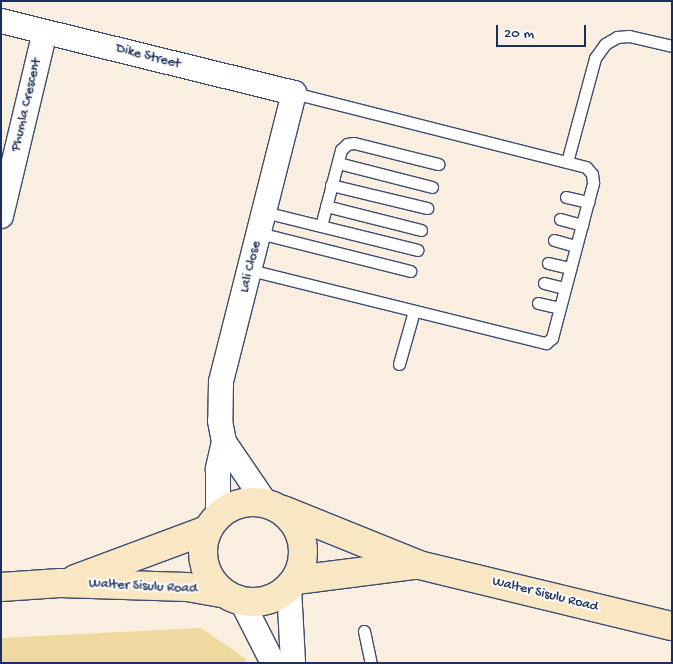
<!DOCTYPE html>
<html>
<head>
<meta charset="utf-8">
<style>
  body { margin:0 }
  #map { position:relative; width:673px; height:664px; overflow:hidden; background:#f9eedf; font-family:"Gochi Hand",sans-serif }
  div>[style] { position:absolute }
  .sand>* { inset:0; background:#eeda9e }
  .roads { filter:drop-shadow(1px 0 #3c4c71) drop-shadow(-1px 0 #3c4c71) drop-shadow(0 1px #3c4c71) drop-shadow(0 -1px #3c4c71) }
  .lane>* { height:11px; margin:-5.5px; padding:0 5.5px; transform-origin:5.5px; border-radius:5.5px; background:#fff }
  .street>* { height:24px; margin:-12px; padding:0 12px; transform-origin:12px; border-radius:12px; background:#fff }
  .secondary>* { height:28px; margin:-14px; padding:0 14px; transform-origin:14px; border-radius:14px; background:#f9e7c3 }
  .secondary>.ring { margin:-14px; padding:0; box-sizing:content-box; background:none; border:28px solid #f9e7c3; border-radius:50% }
  span { translate:-50% -50%; white-space:nowrap; text-align:center; line-height:1.15; -webkit-text-stroke:4px #fdfcf7; paint-order:stroke }
  .street-label { font-size:14px; color:#1b2f5e }
  .frame { position:absolute; inset:0; border:2px solid #1b2f5e; pointer-events:none }
  .scale { position:absolute; left:496px; top:25px; width:90px; height:22px; box-sizing:border-box; border:2px solid #1b2f5e; border-top:0; padding-left:6px; font-size:15px; line-height:18px; white-space:nowrap; color:#1b2f5e; -webkit-text-stroke:4px #fdfcf7; paint-order:stroke }
</style>
</head>
<body>
<div id="map">
  <div class="sand">
    <div style="clip-path:polygon(201px 628px,245px 658px,246px 663px,1px 663px,1px 638px)"></div>
  </div>
  <div class="roads">
    <div class="lane">
      <div style="left:567px;top:162px;width:108px;rotate:-74.9deg"></div>
      <div style="left:595px;top:58px;width:17px;rotate:-54deg"></div>
      <div style="left:605px;top:44px;width:14px;rotate:-30deg"></div>
      <div style="left:617px;top:37px;width:12px;rotate:-5deg"></div>
      <div style="left:629px;top:36px;width:44px;rotate:13.1deg"></div>
      <div style="left:338px;top:163px;width:97px;rotate:14.3deg"></div>
      <div style="left:331px;top:185px;width:99px;rotate:13.5deg"></div>
      <div style="left:566px;top:197px;width:23px;rotate:13deg"></div>
      <div style="left:326px;top:206px;width:98px;rotate:14.2deg"></div>
      <div style="left:264px;top:212px;width:158px;rotate:13.9deg"></div>
      <div style="left:560px;top:219px;width:23px;rotate:15deg"></div>
      <div style="left:321px;top:226px;width:79px;rotate:-75.3deg"></div>
      <div style="left:341px;top:150px;width:8px;rotate:-45deg"></div>
      <div style="left:347px;top:144px;width:7px;rotate:-8deg"></div>
      <div style="left:354px;top:143px;width:87px;rotate:14deg"></div>
      <div style="left:259px;top:233px;width:156px;rotate:14.1deg"></div>
      <div style="left:554px;top:240px;width:22px;rotate:16deg"></div>
      <div style="left:548px;top:263px;width:23px;rotate:13deg"></div>
      <div style="left:250px;top:270px;width:305px;rotate:13.9deg"></div>
      <div style="left:546px;top:343px;width:8px;rotate:-40deg"></div>
      <div style="left:552px;top:338px;width:141px;rotate:-75.2deg"></div>
      <div style="left:588px;top:202px;width:20px;rotate:-75deg"></div>
      <div style="left:593px;top:183px;width:9px;rotate:-96deg"></div>
      <div style="left:592px;top:174px;width:9px;rotate:-131deg"></div>
      <div style="left:586px;top:167px;width:301px;rotate:-165.8deg"></div>
      <div style="left:544px;top:283px;width:21px;rotate:14deg"></div>
      <div style="left:538px;top:303px;width:22px;rotate:13deg"></div>
      <div style="left:399px;top:364px;width:55px;rotate:-74.2deg"></div>
      <div style="left:364px;top:631px;width:33px;rotate:78deg"></div>
    </div>
    <div class="street">
      <div style="left:1px;top:21px;width:302px;rotate:13.8deg"></div>
      <div style="left:294px;top:93px;width:298px;rotate:104.2deg"></div>
      <div style="left:221px;top:382px;width:39px;rotate:91deg"></div>
      <div style="left:220px;top:421px;width:21px;rotate:79deg"></div>
      <div style="left:224px;top:442px;width:28px;rotate:103deg"></div>
      <div style="left:218px;top:469px;width:46px;rotate:90deg"></div>
      <div style="left:1px;top:216px;width:189px;rotate:-76.6deg"></div>
      <div style="left:224px;top:442px;width:73px;rotate:55.7deg"></div>
      <div style="left:289px;top:588px;width:75px;rotate:86.9deg"></div>
      <div style="left:242px;top:602px;width:68px;rotate:63.1deg"></div>
    </div>
    <div class="secondary">
      <div class="ring" style="left:203px;top:502px;width:72px;height:72px"></div>
      <div style="left:283px;top:510px;width:147px;rotate:22deg"></div>
      <div style="left:419px;top:565px;width:260px;rotate:13.6deg"></div>
      <div style="left:75px;top:579px;width:141px;rotate:-20.4deg"></div>
      <div style="left:296px;top:580px;width:120px;rotate:-7.2deg"></div>
      <div style="left:1px;top:587px;width:59px;rotate:-3.9deg"></div>
      <div style="left:60px;top:583px;width:127px;rotate:1.8deg"></div>
      <div style="left:187px;top:587px;width:39px;rotate:10deg"></div>
    </div>
  </div>
  <div class="street-label">
    <span style="left:148px;top:57px;rotate:14deg">Dike Street</span>
    <span style="left:27px;top:105px;rotate:-77deg">Phumla Crescent</span>
    <span style="left:251px;top:267px;rotate:-76deg">Lali Close</span>
    <span style="left:143px;top:587px;rotate:3deg">Walter Sisulu Road</span>
    <span style="left:545px;top:595px;rotate:14deg">Walter Sisulu Road</span>
  </div>
  <div class="frame"></div>
  <div class="scale">20 m</div>
</div>
</body>
</html>
